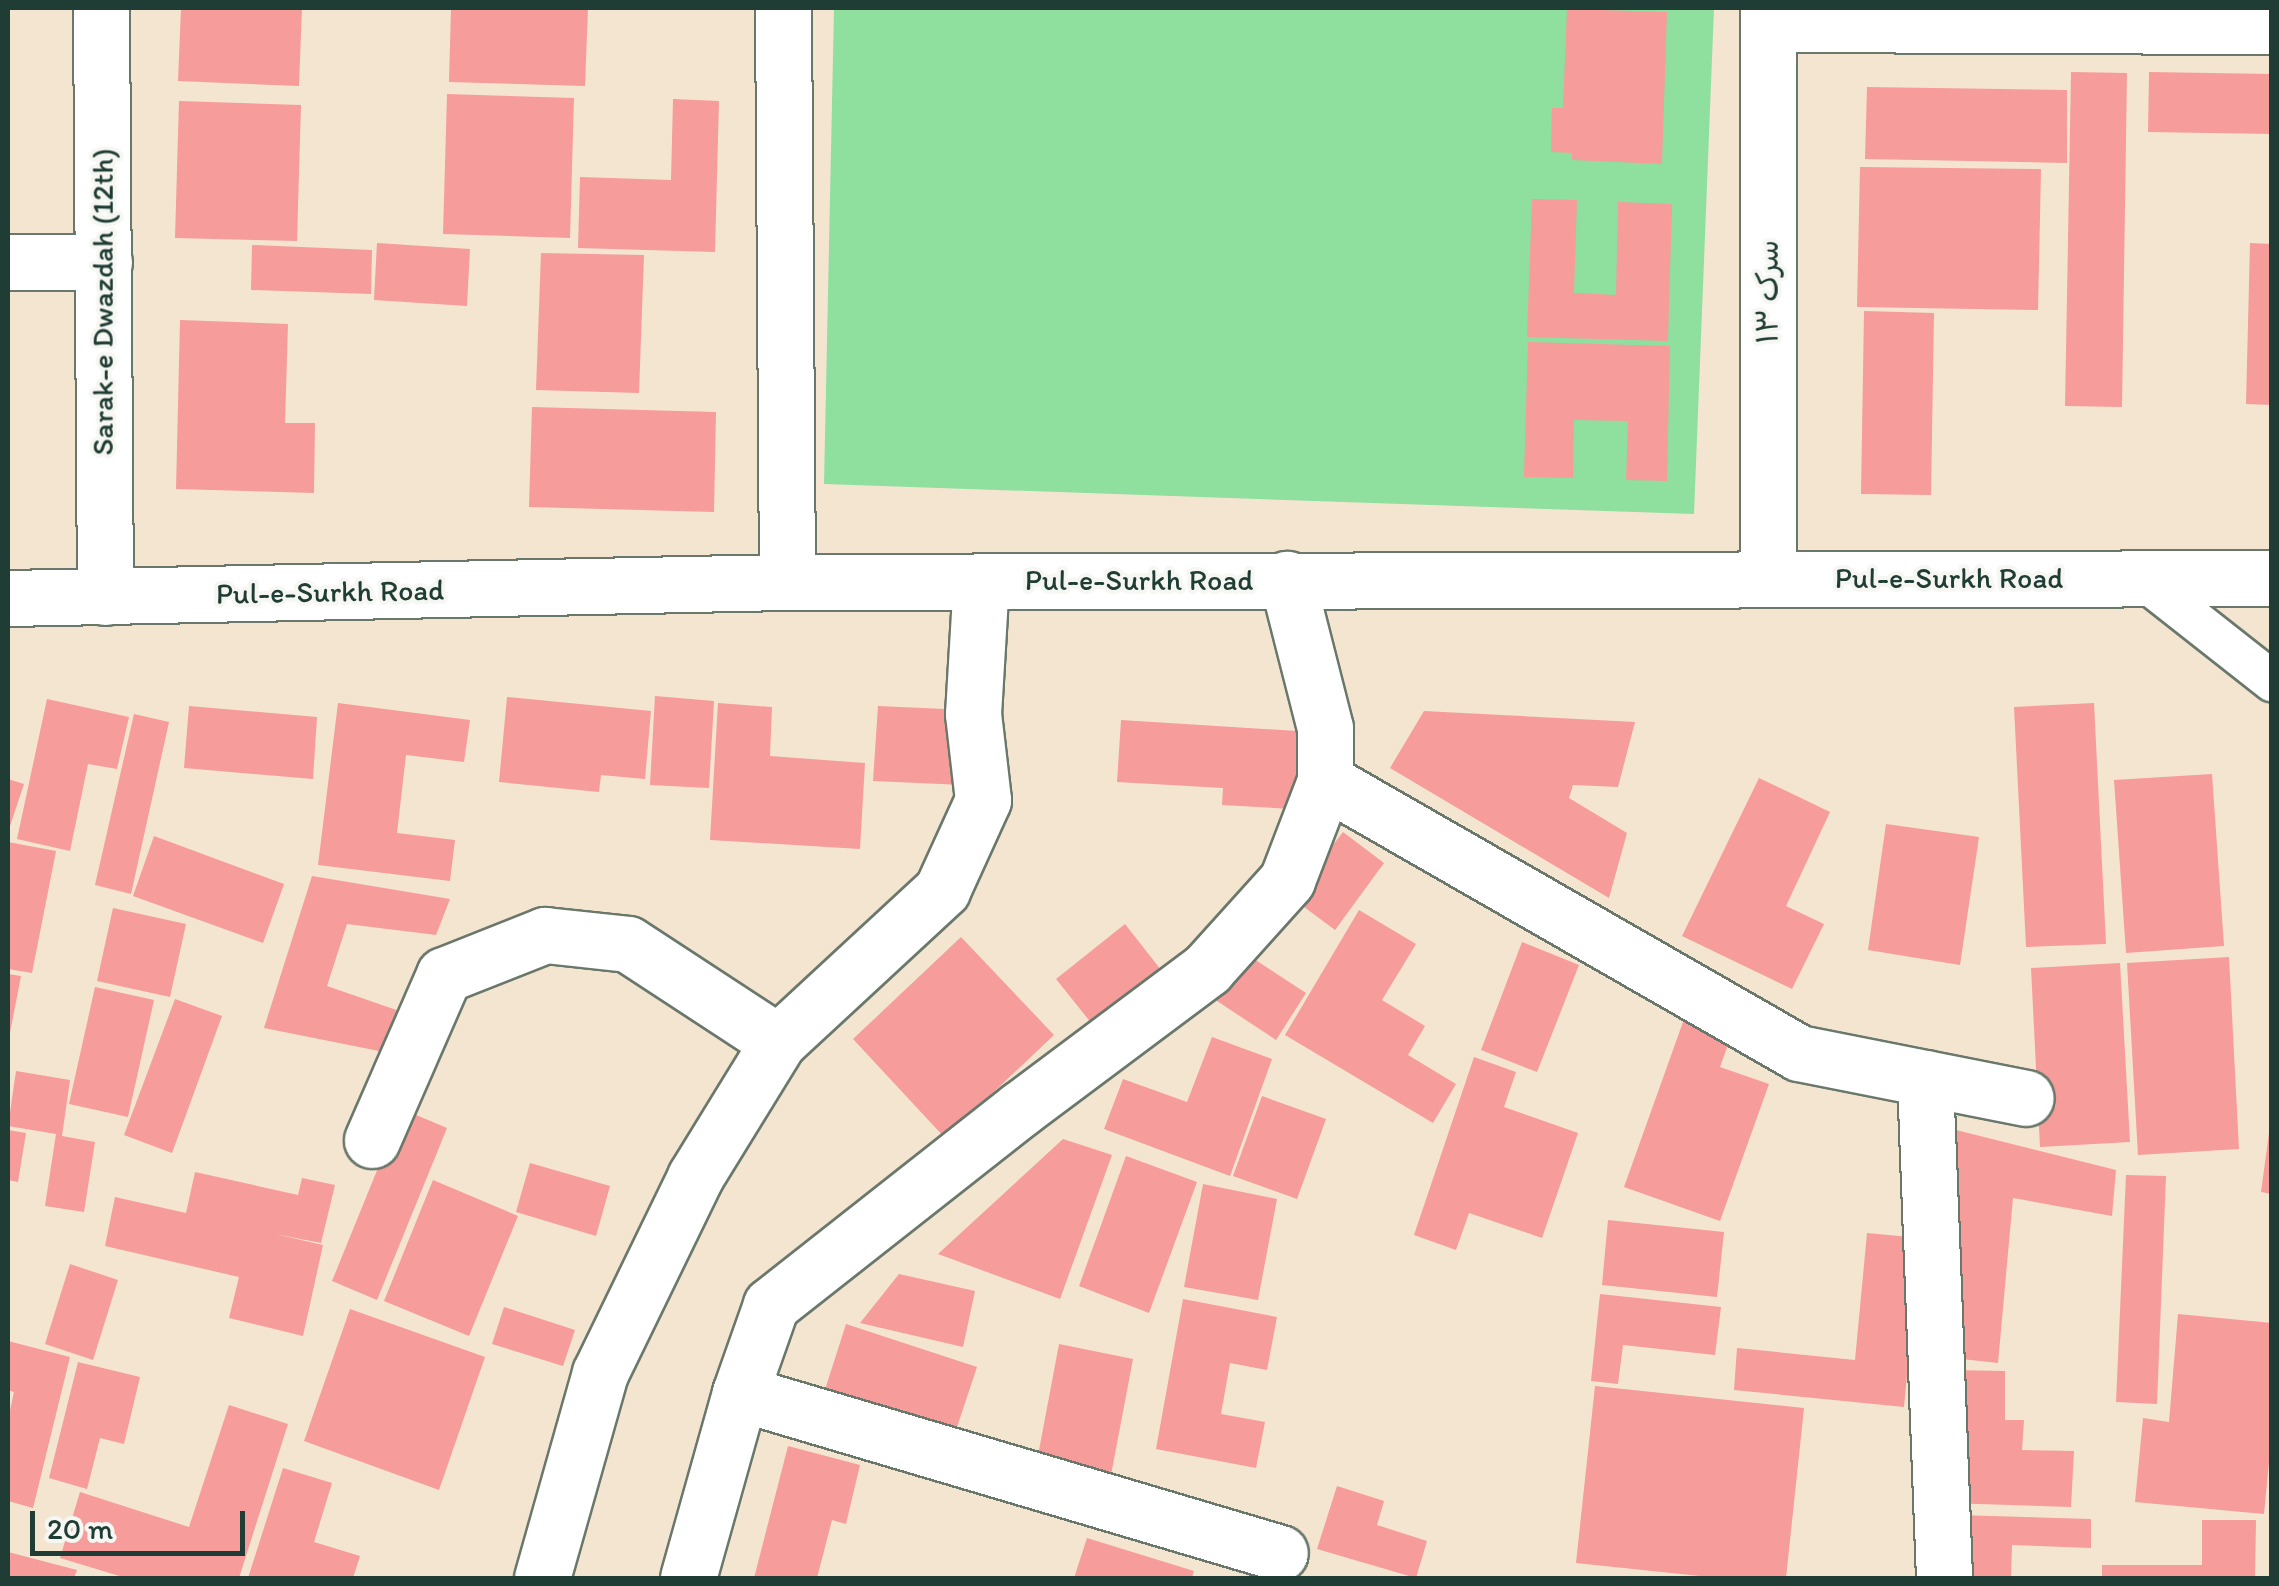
<!DOCTYPE html>
<html>
<head>
<meta charset="utf-8">
<style>
  body { margin:0 }
  #map { position:relative; width:2279px; height:1586px; overflow:hidden; background:#f4e5d1; font-family:Itim,"Playpen Sans Arabic",sans-serif }
  div>[style] { position:absolute }
  .green>* { inset:0; background:#8fdf9e }
  .building>* { inset:0; background:#f69c9b }
  .roads { filter:drop-shadow(2px 0 #6a786b) drop-shadow(-2px 0 #6a786b) drop-shadow(0 2px #6a786b) drop-shadow(0 -2px #6a786b) }
  .service>* { height:40px; margin:-20px; padding:0 20px; transform-origin:20px; border-radius:20px; background:#fff }
  .minor>* { height:55px; margin:-27.5px; padding:0 27.5px; transform-origin:27.5px; border-radius:27.5px; background:#fff }
  .tertiary>* { height:55px; margin:-27.5px; padding:0 27.5px; transform-origin:27.5px; border-radius:27.5px; background:#fff }
  span { translate:-50% -50%; white-space:nowrap; text-align:center; line-height:1.15; -webkit-text-stroke:8px #f6f6f2; paint-order:stroke }
  .street-label { font-size:30px; color:#1f3d34 }
  .frame { position:absolute; inset:0; border:10px solid #1f3d34; pointer-events:none }
  .scale { position:absolute; left:30px; top:1511px; width:215px; height:45px; box-sizing:border-box; border:5px solid #1f3d34; border-top:0; padding-left:12px; font-size:30px; line-height:35px; white-space:nowrap; color:#1f3d34; -webkit-text-stroke:8px #f6f6f2; paint-order:stroke }
</style>
</head>
<body>
<div id="map">
  <div class="green">
    <div style="clip-path:polygon(834px 8px,1714px 8px,1694px 514px,824px 484px)"></div>
  </div>
  <div class="building">
    <div style="clip-path:polygon(181px 8px,302px 8px,299px 86px,178px 81px)"></div>
    <div style="clip-path:polygon(451px 8px,588px 8px,585px 86px,449px 82px)"></div>
    <div style="clip-path:polygon(1567px 9px,1667px 12px,1662px 164px,1572px 160px,1572px 153px,1551px 152px,1552px 108px,1563px 108px)"></div>
    <div style="clip-path:polygon(2071px 72px,2127px 73px,2122px 407px,2065px 406px)"></div>
    <div style="clip-path:polygon(2149px 72px,2272px 74px,2272px 134px,2148px 132px)"></div>
    <div style="clip-path:polygon(1867px 87px,2067px 90px,2067px 163px,1865px 159px)"></div>
    <div style="clip-path:polygon(447px 94px,574px 98px,570px 238px,443px 234px)"></div>
    <div style="clip-path:polygon(673px 99px,719px 101px,715px 252px,578px 248px,580px 177px,671px 180px)"></div>
    <div style="clip-path:polygon(179px 101px,301px 105px,297px 241px,175px 238px)"></div>
    <div style="clip-path:polygon(1860px 167px,2041px 169px,2038px 310px,1857px 307px)"></div>
    <div style="clip-path:polygon(1532px 199px,1577px 200px,1574px 293px,1616px 295px,1618px 202px,1672px 204px,1668px 341px,1527px 337px)"></div>
    <div style="clip-path:polygon(377px 243px,470px 249px,467px 306px,374px 300px)"></div>
    <div style="clip-path:polygon(2250px 243px,2272px 244px,2272px 405px,2246px 404px)"></div>
    <div style="clip-path:polygon(252px 245px,372px 250px,371px 294px,251px 290px)"></div>
    <div style="clip-path:polygon(541px 253px,644px 255px,639px 393px,536px 390px)"></div>
    <div style="clip-path:polygon(1864px 311px,1934px 313px,1931px 495px,1861px 494px)"></div>
    <div style="clip-path:polygon(180px 320px,288px 324px,285px 423px,315px 423px,314px 493px,176px 489px)"></div>
    <div style="clip-path:polygon(1528px 342px,1670px 346px,1667px 481px,1626px 480px,1628px 421px,1574px 420px,1573px 478px,1524px 477px)"></div>
    <div style="clip-path:polygon(532px 407px,716px 412px,714px 512px,529px 507px)"></div>
    <div style="clip-path:polygon(655px 696px,714px 701px,709px 788px,650px 785px)"></div>
    <div style="clip-path:polygon(507px 697px,651px 711px,645px 779px,601px 775px,599px 792px,499px 782px)"></div>
    <div style="clip-path:polygon(47px 699px,129px 717px,117px 769px,88px 764px,70px 851px,17px 839px)"></div>
    <div style="clip-path:polygon(338px 703px,470px 720px,464px 762px,406px 755px,397px 833px,455px 840px,450px 881px,318px 865px)"></div>
    <div style="clip-path:polygon(718px 703px,772px 707px,770px 756px,865px 763px,860px 849px,710px 840px)"></div>
    <div style="clip-path:polygon(2094px 703px,2106px 944px,2026px 947px,2014px 707px)"></div>
    <div style="clip-path:polygon(189px 706px,317px 717px,313px 779px,184px 768px)"></div>
    <div style="clip-path:polygon(878px 706px,967px 710px,963px 785px,873px 781px)"></div>
    <div style="clip-path:polygon(1424px 711px,1635px 722px,1618px 787px,1573px 785px,1569px 798px,1627px 833px,1609px 898px,1390px 768px)"></div>
    <div style="clip-path:polygon(134px 714px,169px 722px,131px 894px,95px 885px)"></div>
    <div style="clip-path:polygon(1121px 720px,1313px 732px,1309px 810px,1222px 805px,1223px 788px,1117px 782px)"></div>
    <div style="clip-path:polygon(2212px 774px,2224px 946px,2126px 953px,2114px 780px)"></div>
    <div style="clip-path:polygon(1759px 778px,1830px 812px,1786px 906px,1824px 924px,1792px 989px,1682px 936px)"></div>
    <div style="clip-path:polygon(8px 779px,24px 784px,8px 832px)"></div>
    <div style="clip-path:polygon(1886px 824px,1979px 837px,1960px 965px,1868px 950px)"></div>
    <div style="clip-path:polygon(1343px 832px,1384px 863px,1335px 930px,1292px 898px)"></div>
    <div style="clip-path:polygon(154px 836px,284px 884px,263px 943px,133px 896px)"></div>
    <div style="clip-path:polygon(8px 842px,56px 851px,32px 973px,8px 969px)"></div>
    <div style="clip-path:polygon(312px 876px,450px 899px,436px 935px,347px 924px,327px 986px,408px 1014px,394px 1054px,264px 1028px)"></div>
    <div style="clip-path:polygon(113px 908px,186px 924px,170px 997px,97px 981px)"></div>
    <div style="clip-path:polygon(1359px 910px,1416px 944px,1382px 1000px,1425px 1026px,1408px 1055px,1456px 1084px,1433px 1123px,1285px 1035px)"></div>
    <div style="clip-path:polygon(1125px 924px,1165px 975px,1096px 1029px,1056px 979px)"></div>
    <div style="clip-path:polygon(961px 937px,1054px 1035px,945px 1138px,853px 1039px)"></div>
    <div style="clip-path:polygon(1522px 942px,1579px 965px,1537px 1072px,1481px 1050px)"></div>
    <div style="clip-path:polygon(1245px 953px,1306px 993px,1276px 1040px,1214px 999px)"></div>
    <div style="clip-path:polygon(2229px 957px,2239px 1149px,2138px 1155px,2127px 963px)"></div>
    <div style="clip-path:polygon(2120px 963px,2130px 1142px,2040px 1147px,2031px 968px)"></div>
    <div style="clip-path:polygon(8px 974px,21px 976px,9px 1038px,8px 1038px)"></div>
    <div style="clip-path:polygon(95px 987px,154px 1000px,128px 1117px,69px 1104px)"></div>
    <div style="clip-path:polygon(175px 999px,222px 1016px,172px 1153px,124px 1135px)"></div>
    <div style="clip-path:polygon(1688px 1008px,1735px 1025px,1720px 1067px,1769px 1084px,1720px 1221px,1624px 1187px)"></div>
    <div style="clip-path:polygon(1212px 1037px,1272px 1059px,1230px 1176px,1104px 1129px,1123px 1079px,1187px 1102px)"></div>
    <div style="clip-path:polygon(1474px 1057px,1516px 1072px,1504px 1107px,1578px 1133px,1542px 1238px,1469px 1213px,1456px 1250px,1414px 1235px)"></div>
    <div style="clip-path:polygon(16px 1071px,70px 1080px,62px 1136px,95px 1142px,84px 1212px,45px 1206px,56px 1134px,8px 1126px)"></div>
    <div style="clip-path:polygon(1262px 1096px,1326px 1119px,1297px 1199px,1233px 1176px)"></div>
    <div style="clip-path:polygon(402px 1109px,447px 1128px,377px 1300px,332px 1281px)"></div>
    <div style="clip-path:polygon(1952px 1129px,2116px 1170px,2112px 1216px,2013px 1198px,1998px 1363px,1943px 1357px)"></div>
    <div style="clip-path:polygon(8px 1130px,26px 1133px,18px 1182px,8px 1180px)"></div>
    <div style="clip-path:polygon(2269px 1133px,2272px 1133px,2272px 1194px,2261px 1192px)"></div>
    <div style="clip-path:polygon(1063px 1139px,1112px 1155px,1060px 1299px,938px 1254px)"></div>
    <div style="clip-path:polygon(1126px 1156px,1197px 1182px,1149px 1313px,1079px 1286px)"></div>
    <div style="clip-path:polygon(530px 1163px,610px 1186px,596px 1236px,516px 1212px)"></div>
    <div style="clip-path:polygon(195px 1172px,298px 1195px,302px 1178px,335px 1185px,321px 1243px,275px 1234px,323px 1245px,303px 1336px,229px 1318px,239px 1277px,105px 1246px,115px 1197px,186px 1213px)"></div>
    <div style="clip-path:polygon(2126px 1175px,2166px 1176px,2157px 1404px,2116px 1402px)"></div>
    <div style="clip-path:polygon(433px 1180px,518px 1216px,469px 1336px,384px 1301px)"></div>
    <div style="clip-path:polygon(1203px 1184px,1277px 1199px,1258px 1300px,1184px 1287px)"></div>
    <div style="clip-path:polygon(1608px 1220px,1724px 1232px,1717px 1297px,1602px 1285px)"></div>
    <div style="clip-path:polygon(1867px 1233px,1920px 1238px,1904px 1407px,1734px 1390px,1737px 1348px,1855px 1360px)"></div>
    <div style="clip-path:polygon(70px 1264px,118px 1280px,93px 1360px,45px 1344px)"></div>
    <div style="clip-path:polygon(899px 1274px,975px 1291px,963px 1347px,860px 1323px)"></div>
    <div style="clip-path:polygon(1600px 1294px,1721px 1307px,1715px 1355px,1623px 1345px,1618px 1384px,1591px 1381px)"></div>
    <div style="clip-path:polygon(1183px 1299px,1277px 1317px,1267px 1370px,1230px 1363px,1221px 1414px,1265px 1422px,1256px 1468px,1156px 1449px)"></div>
    <div style="clip-path:polygon(504px 1307px,575px 1330px,563px 1366px,492px 1344px)"></div>
    <div style="clip-path:polygon(350px 1309px,485px 1357px,439px 1490px,304px 1441px)"></div>
    <div style="clip-path:polygon(2178px 1314px,2272px 1323px,2272px 1431px,2264px 1514px,2135px 1502px,2143px 1418px,2169px 1422px)"></div>
    <div style="clip-path:polygon(846px 1324px,977px 1367px,952px 1442px,822px 1399px)"></div>
    <div style="clip-path:polygon(8px 1341px,70px 1357px,33px 1508px,8px 1501px,8px 1419px,14px 1392px,8px 1390px)"></div>
    <div style="clip-path:polygon(1059px 1344px,1133px 1359px,1111px 1475px,1037px 1461px)"></div>
    <div style="clip-path:polygon(78px 1362px,140px 1377px,124px 1444px,100px 1438px,87px 1489px,49px 1478px)"></div>
    <div style="clip-path:polygon(1950px 1370px,2005px 1371px,2005px 1420px,2024px 1420px,2022px 1450px,2074px 1451px,2071px 1507px,1946px 1503px)"></div>
    <div style="clip-path:polygon(1595px 1386px,1804px 1408px,1786px 1578px,1719px 1578px,1576px 1563px)"></div>
    <div style="clip-path:polygon(229px 1405px,288px 1424px,239px 1578px,126px 1578px,60px 1558px,80px 1492px,189px 1527px)"></div>
    <div style="clip-path:polygon(788px 1446px,860px 1465px,846px 1524px,832px 1520px,817px 1578px,754px 1578px)"></div>
    <div style="clip-path:polygon(283px 1468px,332px 1483px,314px 1542px,360px 1556px,353px 1578px,248px 1578px)"></div>
    <div style="clip-path:polygon(1337px 1486px,1384px 1501px,1377px 1525px,1427px 1541px,1416px 1578px,1317px 1549px)"></div>
    <div style="clip-path:polygon(1957px 1515px,2091px 1519px,2091px 1548px,2012px 1545px,2011px 1578px,1955px 1578px)"></div>
    <div style="clip-path:polygon(2202px 1520px,2256px 1520px,2255px 1578px,2102px 1578px,2102px 1565px,2202px 1565px)"></div>
    <div style="clip-path:polygon(1087px 1538px,1194px 1571px,1192px 1578px,1074px 1578px)"></div>
    <div style="clip-path:polygon(8px 1552px,77px 1570px,74px 1578px,8px 1578px)"></div>
  </div>
  <div class="roads">
    <div class="service">
      <div style="left:2141px;top:578px;width:167px;rotate:38.2deg"></div>
    </div>
    <div class="minor">
      <div style="left:101px;top:8px;width:589px;rotate:89.61deg"></div>
      <div style="left:783px;top:8px;width:574px;rotate:89.6deg"></div>
      <div style="left:1768px;top:24px;width:504px;rotate:0.23deg"></div>
      <div style="left:8px;top:262px;width:96px"></div>
      <div style="left:1768px;top:577px;width:569px;rotate:-90deg"></div>
      <div style="left:1325px;top:781px;width:546px;rotate:29.85deg"></div>
      <div style="left:1799px;top:1053px;width:231px;rotate:11.2deg"></div>
      <div style="left:1925px;top:1078px;width:500px;rotate:87.82deg"></div>
      <div style="left:372px;top:1140px;width:180px;rotate:-66.4deg"></div>
      <div style="left:444px;top:975px;width:109px;rotate:-21.6deg"></div>
      <div style="left:545px;top:935px;width:83px;rotate:6.2deg"></div>
      <div style="left:628px;top:944px;width:179px;rotate:33.2deg"></div>
      <div style="left:740px;top:1393px;width:563px;rotate:16.5deg"></div>
      <div style="left:542px;top:1578px;width:213px;rotate:-74.2deg"></div>
      <div style="left:600px;top:1373px;width:218px;rotate:-64.1deg"></div>
      <div style="left:695px;top:1177px;width:158px;rotate:-58.4deg"></div>
      <div style="left:778px;top:1042px;width:224px;rotate:-42.8deg"></div>
      <div style="left:942px;top:890px;width:99px;rotate:-65.5deg"></div>
      <div style="left:983px;top:800px;width:87px;rotate:-96.6deg"></div>
      <div style="left:973px;top:714px;width:133px;rotate:-86.6deg"></div>
      <div style="left:688px;top:1578px;width:192px;rotate:-74.3deg"></div>
      <div style="left:740px;top:1393px;width:93px;rotate:-70.6deg"></div>
      <div style="left:771px;top:1305px;width:317px;rotate:-38.2deg"></div>
      <div style="left:1020px;top:1109px;width:234px;rotate:-36.8deg"></div>
      <div style="left:1207px;top:969px;width:120px;rotate:-48deg"></div>
      <div style="left:1287px;top:880px;width:106px;rotate:-69deg"></div>
      <div style="left:1325px;top:781px;width:53px;rotate:-90deg"></div>
      <div style="left:1325px;top:728px;width:154px;rotate:-104.3deg"></div>
    </div>
    <div class="tertiary">
      <div style="left:8px;top:598px;width:779px;rotate:-1.18deg"></div>
      <div style="left:787px;top:582px;width:1485px;rotate:-0.15deg"></div>
    </div>
  </div>
  <div class="street-label">
    <span style="left:1768px;top:292px;rotate:-90deg">سرک ۱۳</span>
    <span style="left:103px;top:302px;rotate:-90deg">Sarak-e Dwazdah (12th)</span>
    <span style="left:1949px;top:578px">Pul-e-Surkh Road</span>
    <span style="left:1139px;top:580px">Pul-e-Surkh Road</span>
    <span style="left:330px;top:592px;rotate:-1deg">Pul-e-Surkh Road</span>
  </div>
  <div class="frame"></div>
  <div class="scale">20 m</div>
</div>
</body>
</html>
